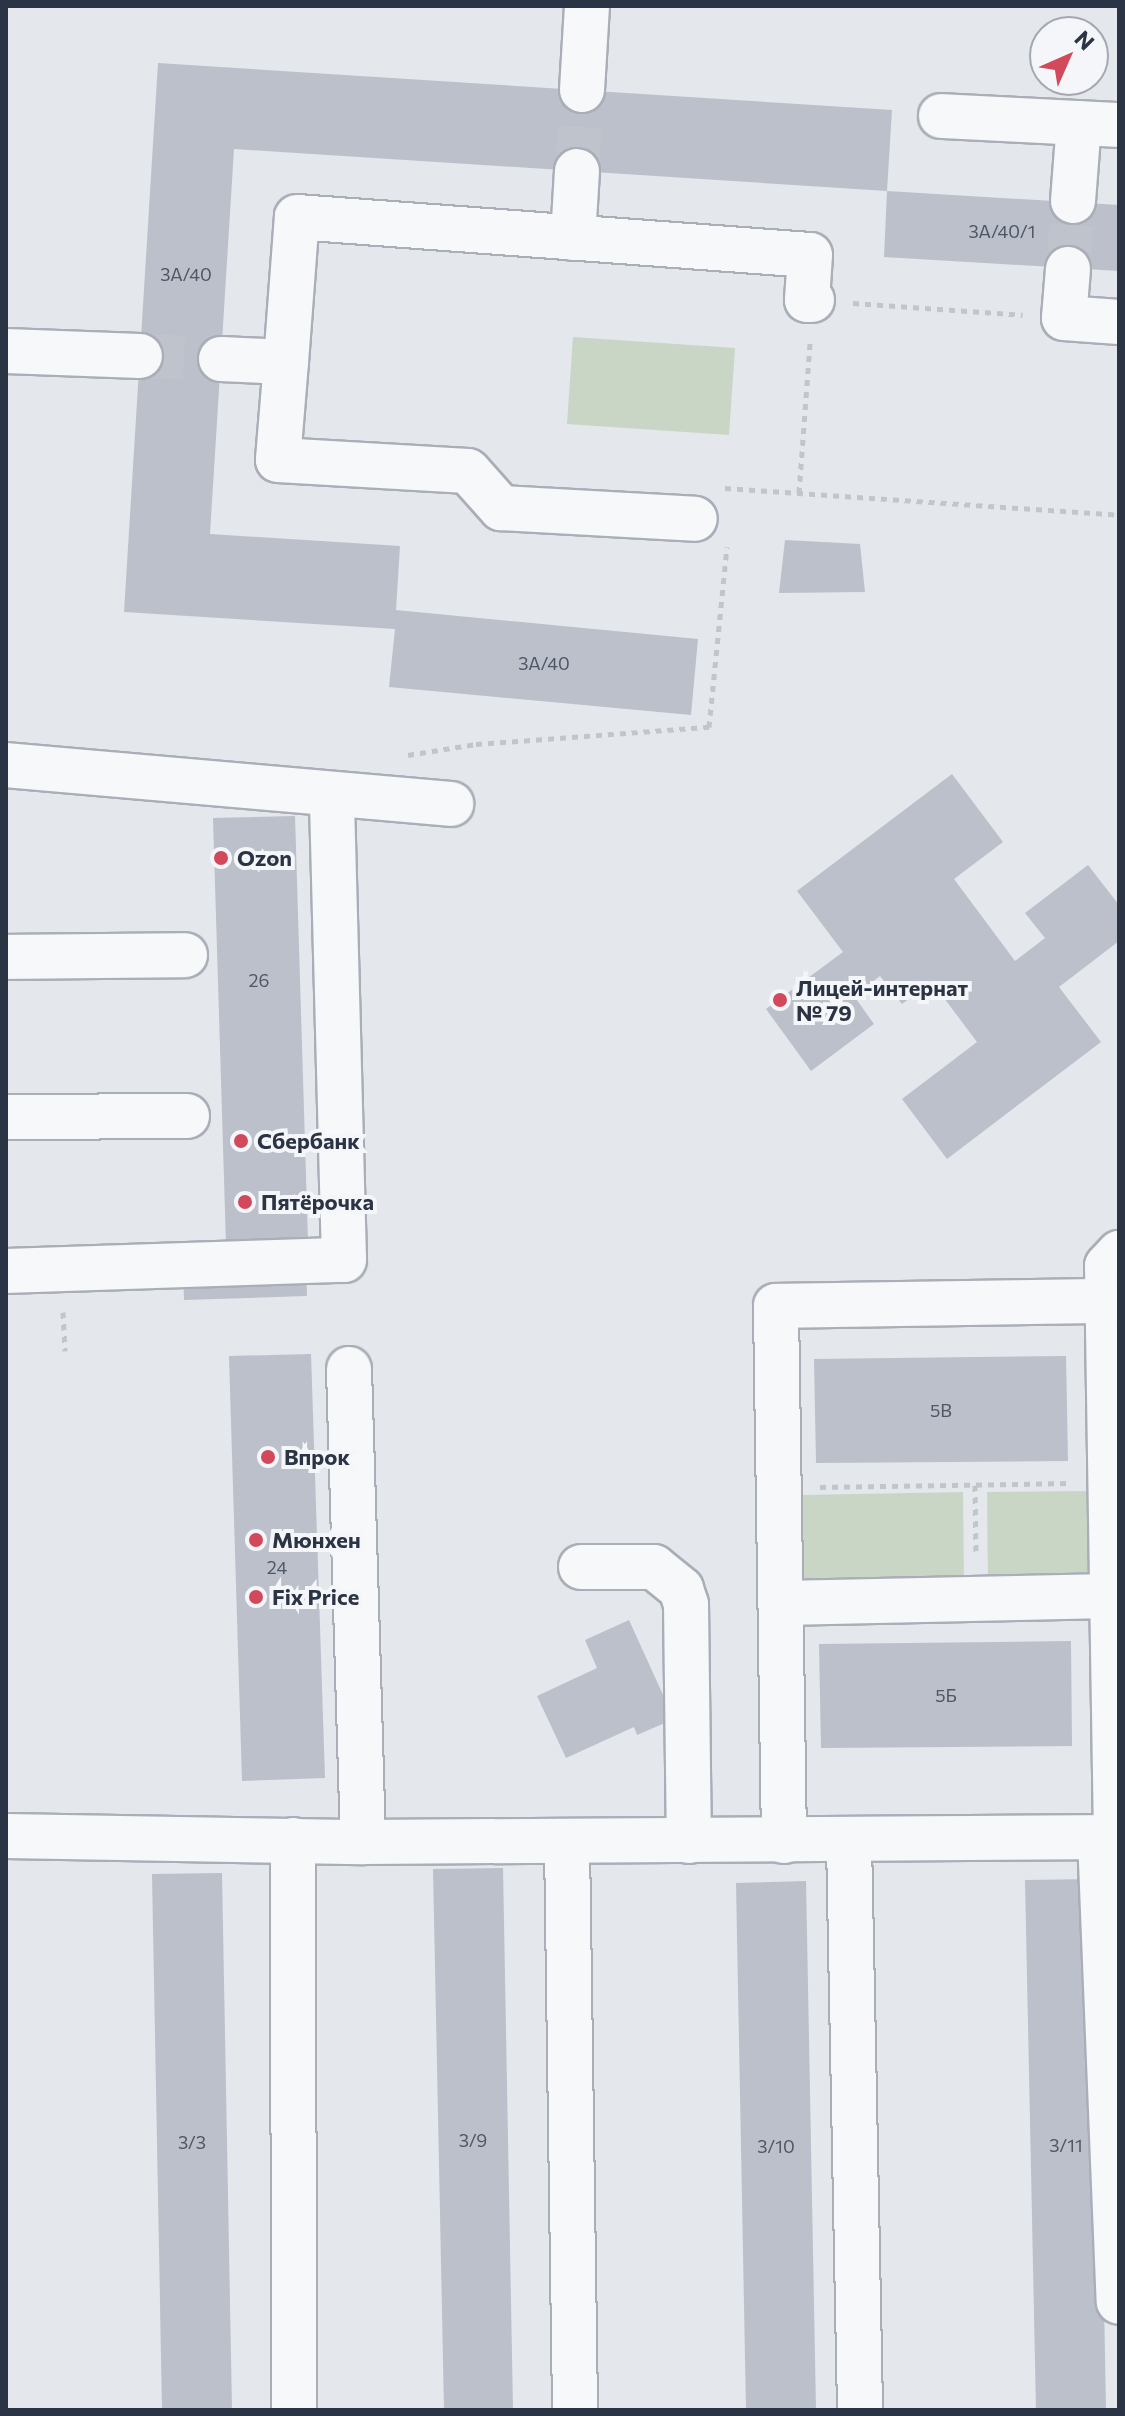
<!DOCTYPE html>
<html>
<head>
<meta charset="utf-8">
<style>
  body { margin:0 }
  #map { position:relative; width:1125px; height:2416px; overflow:hidden; background:#e4e7ec; font-family:Commissioner,sans-serif }
  div>[style] { position:absolute }
  .green>* { inset:0; background:#c9d6c5 }
  .building>* { inset:0; background:#bbc0ca }
  .minor-tunnel>* { height:44px; margin-top:-22px; transform-origin:0; background:repeating-linear-gradient(90deg,#bfc3cb 0 44px,transparent 0 66px) }
  .path>* { height:5px; margin-top:-2.5px; transform-origin:0; background:repeating-linear-gradient(90deg,#c2c5cb 0 6px,transparent 0 12px) }
  .roads { filter:drop-shadow(2px 0 #a9aeb7) drop-shadow(-2px 0 #a9aeb7) drop-shadow(0 2px #a9aeb7) drop-shadow(0 -2px #a9aeb7) }
  .minor>* { height:44px; margin:-22px; padding:0 22px; transform-origin:22px; border-radius:22px; background:#f7f8fa }
  .dots>* { width:22px; height:22px; translate:-50% -50%; box-sizing:border-box; border:4px solid #f4f6f9; border-radius:50% }
  span { translate:-50% -50%; white-space:nowrap; text-align:center; line-height:1.15; -webkit-text-stroke:8px #f4f6f9; paint-order:stroke }
  .number-label { font-size:18px; color:#4f5766 }
  .number-label span { -webkit-text-stroke-width:0 }
  .poi-label { font-size:22px; color:#2b3445; font-weight:700 }
  .left { translate:0 -50%; text-align:left }
  .frame { position:absolute; inset:0; border:8px solid #2b3445; pointer-events:none }
  .north { position:absolute; left:1029px; top:16px; width:80px; height:80px; box-sizing:border-box; background:#f4f6f9; border:2px solid #a4a8b1; border-radius:50%; rotate:45deg; font-size:22px; font-weight:700; line-height:32px; text-align:center; color:#2b3445 }
  .north::after { content:''; display:block; margin:auto; width:28px; height:36px; background:#d1495b; clip-path:polygon(50% 0,100% 100%,50% 72%,0 100%) }
</style>
</head>
<body>
<div id="map">
  <div class="green">
    <div style="clip-path:polygon(573px 337px,735px 348px,729px 435px,567px 424px)"></div>
    <div style="clip-path:polygon(1089px 1491px,1091px 1585px,988px 1586px,987px 1492px)"></div>
    <div style="clip-path:polygon(963px 1492px,964px 1587px,809px 1584px,804px 1577px,802px 1495px)"></div>
  </div>
  <div class="building">
    <div style="clip-path:polygon(158px 63px,892px 110px,887px 191px,1119px 205px,1119px 271px,884px 257px,887px 191px,234px 149px,210px 534px,400px 546px,396px 610px,698px 639px,691px 715px,389px 687px,395px 629px,124px 612px)"></div>
    <div style="clip-path:polygon(785px 540px,860px 544px,865px 592px,779px 593px)"></div>
    <div style="clip-path:polygon(952px 774px,1003px 842px,954px 879px,1015px 961px,1045px 938px,1025px 913px,1088px 865px,1119px 905px,1119px 941px,1059px 987px,1101px 1042px,947px 1159px,902px 1099px,977px 1042px,932px 982px,902px 1004px,880px 976px,854px 996px,874px 1024px,811px 1071px,766px 1009px,843px 952px,797px 891px)"></div>
    <div style="clip-path:polygon(295px 816px,308px 1242px,226px 1244px,213px 818px)"></div>
    <div style="clip-path:polygon(306px 1265px,307px 1296px,184px 1300px,183px 1269px)"></div>
    <div style="clip-path:polygon(311px 1354px,325px 1778px,242px 1781px,229px 1356px)"></div>
    <div style="clip-path:polygon(1066px 1356px,1068px 1461px,816px 1463px,814px 1359px)"></div>
    <div style="clip-path:polygon(629px 1620px,674px 1719px,637px 1735px,634px 1727px,566px 1758px,537px 1696px,597px 1668px,585px 1640px)"></div>
    <div style="clip-path:polygon(1071px 1641px,1072px 1746px,821px 1748px,819px 1644px)"></div>
    <div style="clip-path:polygon(503px 1868px,513px 2410px,444px 2410px,433px 1869px)"></div>
    <div style="clip-path:polygon(222px 1873px,232px 2410px,162px 2410px,152px 1874px)"></div>
    <div style="clip-path:polygon(1096px 1879px,1106px 2410px,1036px 2410px,1025px 1880px)"></div>
    <div style="clip-path:polygon(806px 1881px,816px 2410px,746px 2410px,736px 1883px)"></div>
  </div>
  <div class="minor-tunnel">
    <div style="left:577px;top:171px;width:81px;rotate:-86.5deg"></div>
    <div style="left:1068px;top:269px;width:68px;rotate:-85.8deg"></div>
    <div style="left:140px;top:356px;width:81px;rotate:2.1deg"></div>
  </div>
  <div class="path">
    <div style="left:853px;top:303px;width:170px;rotate:4deg"></div>
    <div style="left:725px;top:488px;width:395px;rotate:3.9deg"></div>
    <div style="left:799px;top:493px;width:150px;rotate:-85.8deg"></div>
    <div style="left:408px;top:755px;width:69px;rotate:-9.2deg"></div>
    <div style="left:476px;top:744px;width:234px;rotate:-4.2deg"></div>
    <div style="left:709px;top:727px;width:181px;rotate:-84.3deg"></div>
    <div style="left:63px;top:1312px;width:39px;rotate:87deg"></div>
    <div style="left:975px;top:1485px;width:70px;rotate:89.2deg"></div>
    <div style="left:820px;top:1487px;width:250px;rotate:-0.9deg"></div>
  </div>
  <div class="roads">
    <div class="minor">
      <div style="left:582px;top:90px;width:84px;rotate:-86.6deg"></div>
      <div style="left:941px;top:116px;width:178px;rotate:2.9deg"></div>
      <div style="left:1073px;top:201px;width:78px;rotate:-85.6deg"></div>
      <div style="left:573px;top:238px;width:67px;rotate:-86.6deg"></div>
      <div style="left:1068px;top:269px;width:49px;rotate:94.7deg"></div>
      <div style="left:1064px;top:318px;width:55px;rotate:4.2deg"></div>
      <div style="left:6px;top:351px;width:134px;rotate:2.1deg"></div>
      <div style="left:221px;top:359px;width:65px;rotate:2.6deg"></div>
      <div style="left:286px;top:362px;width:145px;rotate:-85.7deg"></div>
      <div style="left:297px;top:217px;width:514px;rotate:4.24deg"></div>
      <div style="left:810px;top:255px;width:45px;rotate:93.8deg"></div>
      <div style="left:807px;top:300px;width:5px"></div>
      <div style="left:286px;top:362px;width:98px;rotate:94.7deg"></div>
      <div style="left:278px;top:460px;width:190px;rotate:3.3deg"></div>
      <div style="left:468px;top:471px;width:50px;rotate:48.3deg"></div>
      <div style="left:501px;top:508px;width:194px;rotate:3.2deg"></div>
      <div style="left:6px;top:765px;width:447px;rotate:5deg"></div>
      <div style="left:6px;top:957px;width:179px;rotate:-0.6deg"></div>
      <div style="left:6px;top:1117px;width:181px;rotate:-0.3deg"></div>
      <div style="left:6px;top:1271px;width:338px;rotate:-1.9deg"></div>
      <div style="left:344px;top:1260px;width:464px;rotate:-91.5deg"></div>
      <div style="left:349px;top:1369px;width:473px;rotate:88.3deg"></div>
      <div style="left:581px;top:1567px;width:73px"></div>
      <div style="left:654px;top:1567px;width:35px;rotate:39deg"></div>
      <div style="left:681px;top:1589px;width:16px;rotate:72deg"></div>
      <div style="left:686px;top:1604px;width:237px;rotate:89.3deg"></div>
      <div style="left:781px;top:1603px;width:331px;rotate:-1.2deg"></div>
      <div style="left:6px;top:1836px;width:357px;rotate:1deg"></div>
      <div style="left:363px;top:1842px;width:756px;rotate:-0.38deg"></div>
      <div style="left:1100px;top:1837px;width:465px;rotate:87.7deg"></div>
      <div style="left:1116px;top:1838px;width:572px;rotate:-90.9deg"></div>
      <div style="left:1107px;top:1266px;width:18px;rotate:-47deg"></div>
      <div style="left:293px;top:1840px;width:570px;rotate:89.9deg"></div>
      <div style="left:784px;top:1841px;width:535px;rotate:-90.86deg"></div>
      <div style="left:776px;top:1306px;width:332px;rotate:-0.9deg"></div>
      <div style="left:849px;top:1841px;width:569px;rotate:88.89deg"></div>
      <div style="left:567px;top:1842px;width:568px;rotate:89.19deg"></div>
    </div>
  </div>
  <div class="dots">
    <div style="left:221px;top:858px;background:#d1495b"></div>
    <div style="left:780px;top:1000px;background:#d1495b"></div>
    <div style="left:241px;top:1141px;background:#d1495b"></div>
    <div style="left:245px;top:1202px;background:#d1495b"></div>
    <div style="left:268px;top:1457px;background:#d1495b"></div>
    <div style="left:256px;top:1540px;background:#d1495b"></div>
    <div style="left:256px;top:1597px;background:#d1495b"></div>
  </div>
  <div class="number-label">
    <span style="left:1002px;top:231px">3А/40/1</span>
    <span style="left:186px;top:274px">3А/40</span>
    <span style="left:544px;top:663px">3А/40</span>
    <span style="left:259px;top:980px">26</span>
    <span style="left:941px;top:1410px">5В</span>
    <span style="left:277px;top:1567px">24</span>
    <span style="left:946px;top:1695px">5Б</span>
    <span style="left:473px;top:2140px">3/9</span>
    <span style="left:192px;top:2142px">3/3</span>
    <span style="left:1066px;top:2145px">3/11</span>
    <span style="left:776px;top:2146px">3/10</span>
  </div>
  <div class="poi-label">
    <span class="left" style="left:237px;top:858px">Ozon</span>
    <span class="left" style="left:796px;top:1000px">Лицей-интернат<br>№ 79</span>
    <span class="left" style="left:257px;top:1141px">Сбербанк</span>
    <span class="left" style="left:261px;top:1202px">Пятёрочка</span>
    <span class="left" style="left:284px;top:1457px">Впрок</span>
    <span class="left" style="left:272px;top:1540px">Мюнхен</span>
    <span class="left" style="left:272px;top:1597px">Fix Price</span>
  </div>
  <div class="frame"></div>
  <div class="north">N</div>
</div>
</body>
</html>
